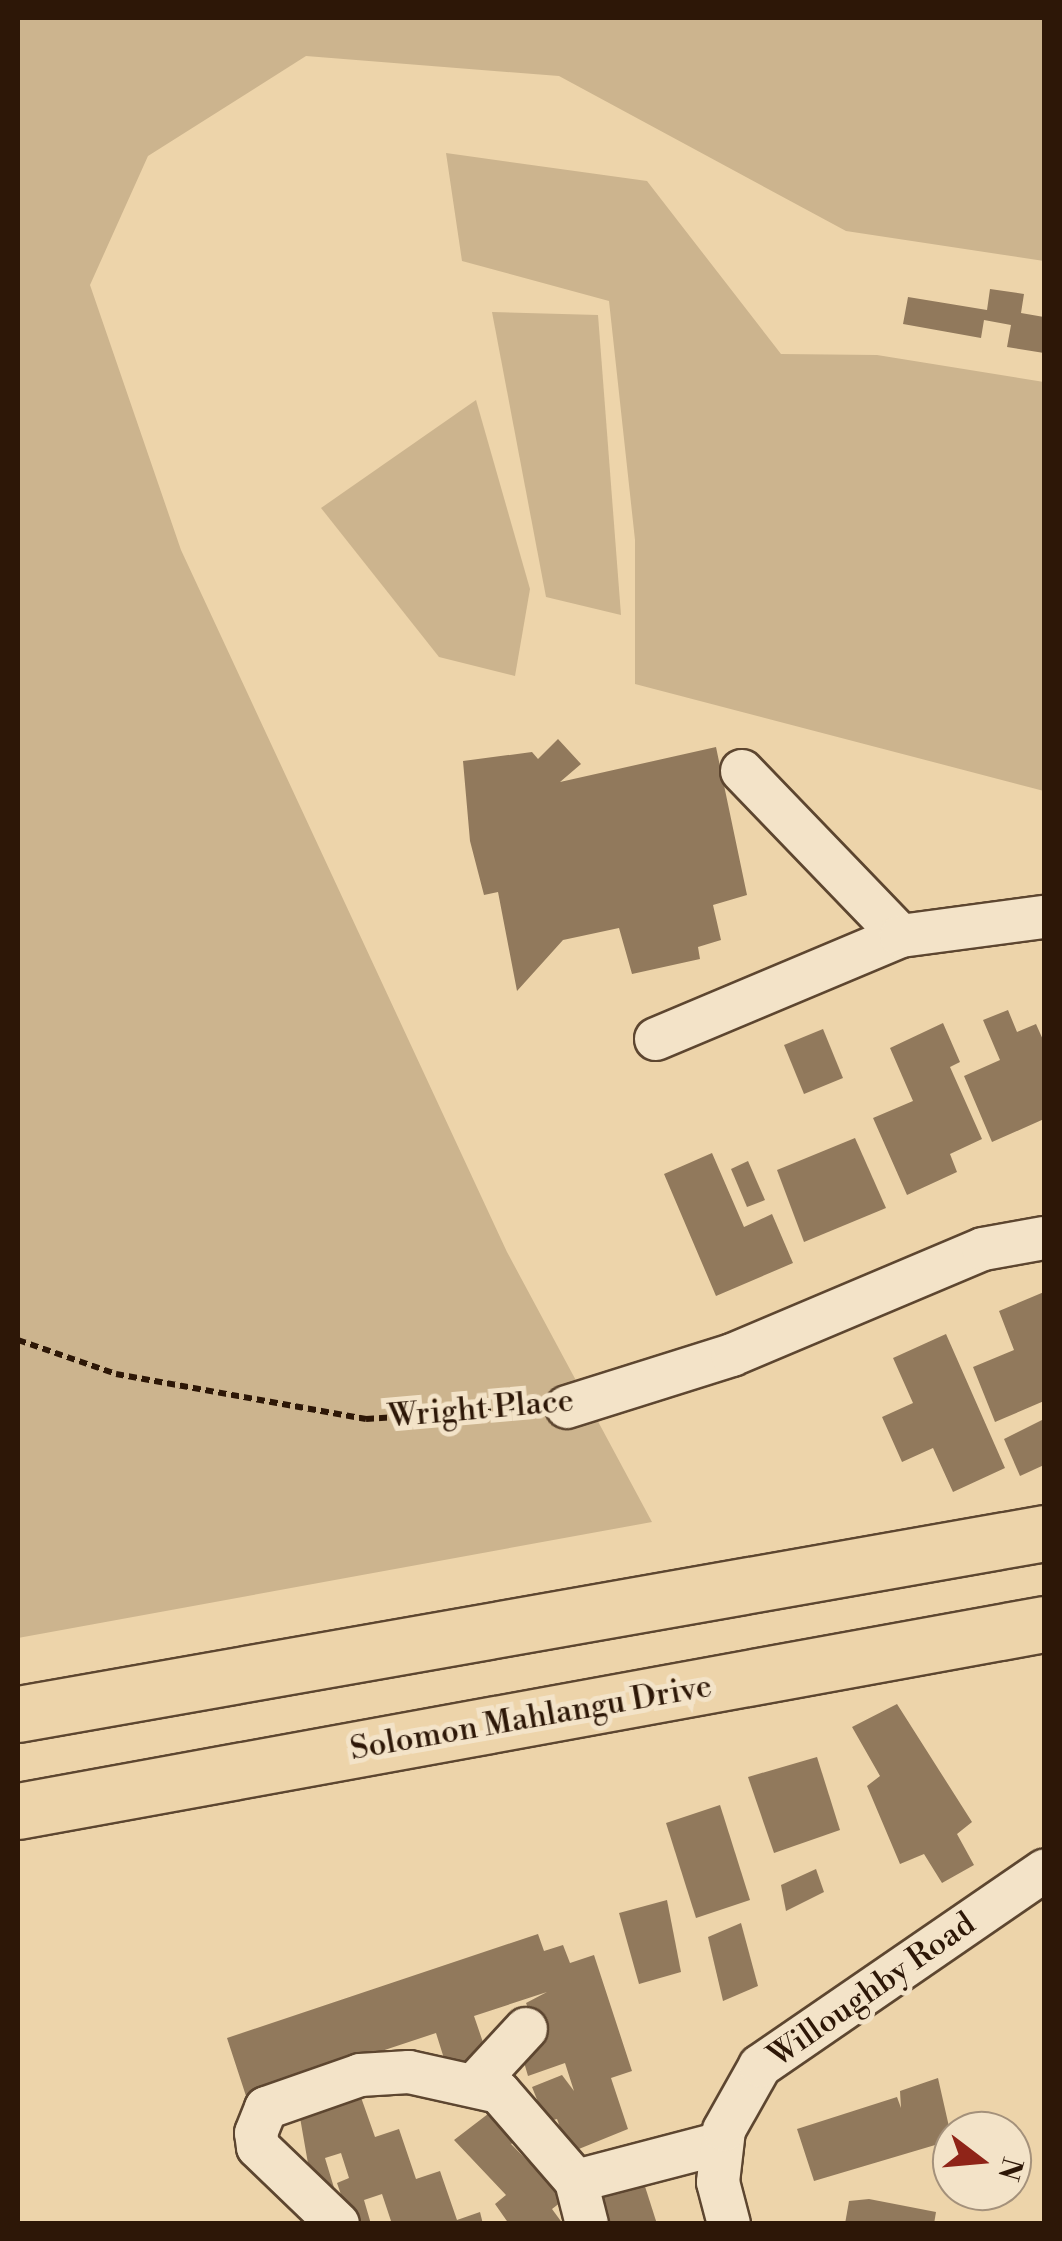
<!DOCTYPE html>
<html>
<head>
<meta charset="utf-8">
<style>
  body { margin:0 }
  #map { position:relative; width:1062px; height:2241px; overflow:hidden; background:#edd4aa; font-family:"Libre Bodoni",serif }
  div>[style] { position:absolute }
  .green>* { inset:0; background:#ccb48e }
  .building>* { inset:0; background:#91795c }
  .path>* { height:6px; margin-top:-3px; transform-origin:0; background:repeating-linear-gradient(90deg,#2d1707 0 8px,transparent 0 13px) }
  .roads { filter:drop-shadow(2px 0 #5d4630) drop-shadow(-2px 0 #5d4630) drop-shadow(0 2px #5d4630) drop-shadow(0 -2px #5d4630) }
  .minor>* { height:42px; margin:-21px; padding:0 21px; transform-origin:21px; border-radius:21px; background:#f3e3c8 }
  .highway>* { height:55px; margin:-27.5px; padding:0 27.5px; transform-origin:27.5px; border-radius:27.5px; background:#edd4aa }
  span { translate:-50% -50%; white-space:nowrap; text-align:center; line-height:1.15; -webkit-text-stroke:10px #f3e3c8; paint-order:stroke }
  .street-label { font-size:32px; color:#2d1707 }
  .frame { position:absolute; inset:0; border:20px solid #2d1707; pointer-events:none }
  .north { position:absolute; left:932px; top:2111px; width:100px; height:100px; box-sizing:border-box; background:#f3e3c8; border:2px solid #a4917b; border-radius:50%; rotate:106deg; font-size:28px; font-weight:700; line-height:40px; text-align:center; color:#2d1707 }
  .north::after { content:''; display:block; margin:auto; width:35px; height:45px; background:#8f2418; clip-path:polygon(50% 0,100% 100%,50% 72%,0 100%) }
</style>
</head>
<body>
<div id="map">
  <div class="green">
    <div style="clip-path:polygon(18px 18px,1044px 18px,1044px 261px,846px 231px,559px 76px,306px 56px,148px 156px,90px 285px,181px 550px,507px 1252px,652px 1522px,18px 1638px)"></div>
    <div style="clip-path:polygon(446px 153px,647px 181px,781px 354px,877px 355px,1044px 382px,1044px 791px,635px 684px,635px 540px,609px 301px,462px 261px)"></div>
    <div style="clip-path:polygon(492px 312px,598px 315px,621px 615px,546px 597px)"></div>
    <div style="clip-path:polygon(476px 400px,530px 589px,515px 676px,439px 657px,321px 508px)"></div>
  </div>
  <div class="building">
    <div style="clip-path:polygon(990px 289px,1024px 294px,1021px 313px,1044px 317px,1044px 353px,1007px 347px,1011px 325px,984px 320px,981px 338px,903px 324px,908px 297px,987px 310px)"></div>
    <div style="clip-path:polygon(558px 739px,581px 764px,560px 782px,716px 747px,747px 895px,713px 905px,721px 940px,698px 947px,700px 959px,632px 974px,619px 928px,563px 940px,517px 991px,498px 892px,484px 895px,470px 841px,463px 761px,532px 752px,538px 759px)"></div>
    <div style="clip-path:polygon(1008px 1010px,1017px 1032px,1036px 1024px,1044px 1042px,1044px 1119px,992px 1142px,964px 1076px,1000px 1060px,983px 1020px)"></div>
    <div style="clip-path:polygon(943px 1023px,960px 1062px,950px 1067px,982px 1139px,950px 1154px,957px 1172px,907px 1195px,873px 1118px,913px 1101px,890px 1048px)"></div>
    <div style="clip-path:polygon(823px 1029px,843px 1078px,804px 1094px,784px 1045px)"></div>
    <div style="clip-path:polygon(855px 1138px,886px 1208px,804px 1242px,777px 1170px)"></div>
    <div style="clip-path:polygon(712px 1153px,744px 1227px,772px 1214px,793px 1263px,716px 1296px,664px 1174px)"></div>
    <div style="clip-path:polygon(748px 1161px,765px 1200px,747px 1207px,731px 1169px)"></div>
    <div style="clip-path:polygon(1044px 1292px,1044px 1401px,995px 1422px,973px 1367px,1014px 1350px,999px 1311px)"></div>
    <div style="clip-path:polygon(946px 1334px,1005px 1468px,953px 1492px,933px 1448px,902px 1462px,882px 1417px,913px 1403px,893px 1358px)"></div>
    <div style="clip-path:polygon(1044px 1419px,1044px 1465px,1020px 1476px,1004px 1439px)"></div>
    <div style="clip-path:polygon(897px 1704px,972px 1822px,957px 1834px,974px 1865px,942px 1883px,924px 1854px,900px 1864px,867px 1786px,880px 1776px,852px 1727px)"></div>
    <div style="clip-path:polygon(817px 1757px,840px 1830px,774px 1853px,748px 1777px)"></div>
    <div style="clip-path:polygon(720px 1805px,750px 1900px,696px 1918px,666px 1823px)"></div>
    <div style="clip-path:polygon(816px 1869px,824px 1892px,786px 1911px,781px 1885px)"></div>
    <div style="clip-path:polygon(667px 1900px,681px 1972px,639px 1984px,619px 1913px)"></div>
    <div style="clip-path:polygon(741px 1923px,758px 1986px,723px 2001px,708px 1937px)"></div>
    <div style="clip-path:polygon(538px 1934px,544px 1951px,563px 1945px,570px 1963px,594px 1955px,632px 2071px,611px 2078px,628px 2129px,569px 2153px,557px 2119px,546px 2122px,532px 2087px,562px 2075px,574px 2091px,565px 2063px,528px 2076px,521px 2052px,542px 2044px,526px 2003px,547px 1992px,474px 2016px,487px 2054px,447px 2068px,436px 2033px,246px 2096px,227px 2038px)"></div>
    <div style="clip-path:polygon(938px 2078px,952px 2140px,814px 2181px,797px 2129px,897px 2097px,901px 2108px,900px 2091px)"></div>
    <div style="clip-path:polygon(357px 2086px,375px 2137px,399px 2129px,416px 2179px,440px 2171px,457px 2220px,480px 2212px,483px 2224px,392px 2224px,382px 2194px,364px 2200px,371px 2224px,351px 2224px,337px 2183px,349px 2178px,341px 2153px,325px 2158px,335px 2191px,314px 2198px,298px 2106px)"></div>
    <div style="clip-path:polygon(501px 2104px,524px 2135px,511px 2144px,565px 2199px,552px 2209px,563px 2224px,509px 2224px,495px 2204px,506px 2195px,454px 2140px)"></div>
    <div style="clip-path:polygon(642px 2177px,657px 2224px,596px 2224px,587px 2193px)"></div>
    <div style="clip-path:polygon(869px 2199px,936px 2212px,934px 2224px,845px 2224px,849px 2201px)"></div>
  </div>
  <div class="path">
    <div style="left:18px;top:1340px;width:104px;rotate:19.1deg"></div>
    <div style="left:116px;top:1374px;width:254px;rotate:10.2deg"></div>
    <div style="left:366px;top:1419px;width:165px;rotate:-3.8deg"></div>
  </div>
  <div class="roads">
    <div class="minor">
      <div style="left:742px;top:771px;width:229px;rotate:46.1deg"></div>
      <div style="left:656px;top:1039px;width:266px;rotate:-22.8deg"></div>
      <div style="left:901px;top:936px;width:144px;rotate:-7.6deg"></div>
      <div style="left:567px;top:1407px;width:173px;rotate:-17.5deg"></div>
      <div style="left:732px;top:1355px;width:272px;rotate:-22.9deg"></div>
      <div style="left:983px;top:1249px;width:62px;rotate:-10.2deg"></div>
      <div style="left:475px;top:2084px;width:75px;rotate:-47.2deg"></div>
      <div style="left:576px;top:2181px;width:44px;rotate:75.7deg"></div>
      <div style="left:338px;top:2224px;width:111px;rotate:-136.1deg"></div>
      <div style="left:258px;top:2147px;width:14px;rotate:-98deg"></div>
      <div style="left:256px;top:2133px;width:27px;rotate:-68deg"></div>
      <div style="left:266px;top:2108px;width:100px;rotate:-19.3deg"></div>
      <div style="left:360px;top:2075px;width:49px;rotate:-3.5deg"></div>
      <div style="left:409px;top:2072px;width:92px;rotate:12.5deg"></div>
      <div style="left:499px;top:2092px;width:118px;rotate:49.1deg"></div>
      <div style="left:576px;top:2181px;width:151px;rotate:-14.6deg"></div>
      <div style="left:729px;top:2224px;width:43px;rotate:-104.7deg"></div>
      <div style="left:718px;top:2182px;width:52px;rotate:-83.4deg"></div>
      <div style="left:724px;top:2130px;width:73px;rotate:-60.6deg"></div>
      <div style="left:760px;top:2066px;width:345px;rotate:-34.5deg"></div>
    </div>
    <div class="highway">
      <div style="left:18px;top:1714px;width:1042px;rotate:-10deg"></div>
      <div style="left:18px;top:1811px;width:1043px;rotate:-10.33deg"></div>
    </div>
  </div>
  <div class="street-label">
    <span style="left:481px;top:1409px;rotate:-5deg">Wright Place</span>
    <span style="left:531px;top:1718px;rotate:-10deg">Solomon Mahlangu Drive</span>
    <span style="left:872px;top:1990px;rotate:-35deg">Willoughby Road</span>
  </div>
  <div class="frame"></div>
  <div class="north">N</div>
</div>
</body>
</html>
